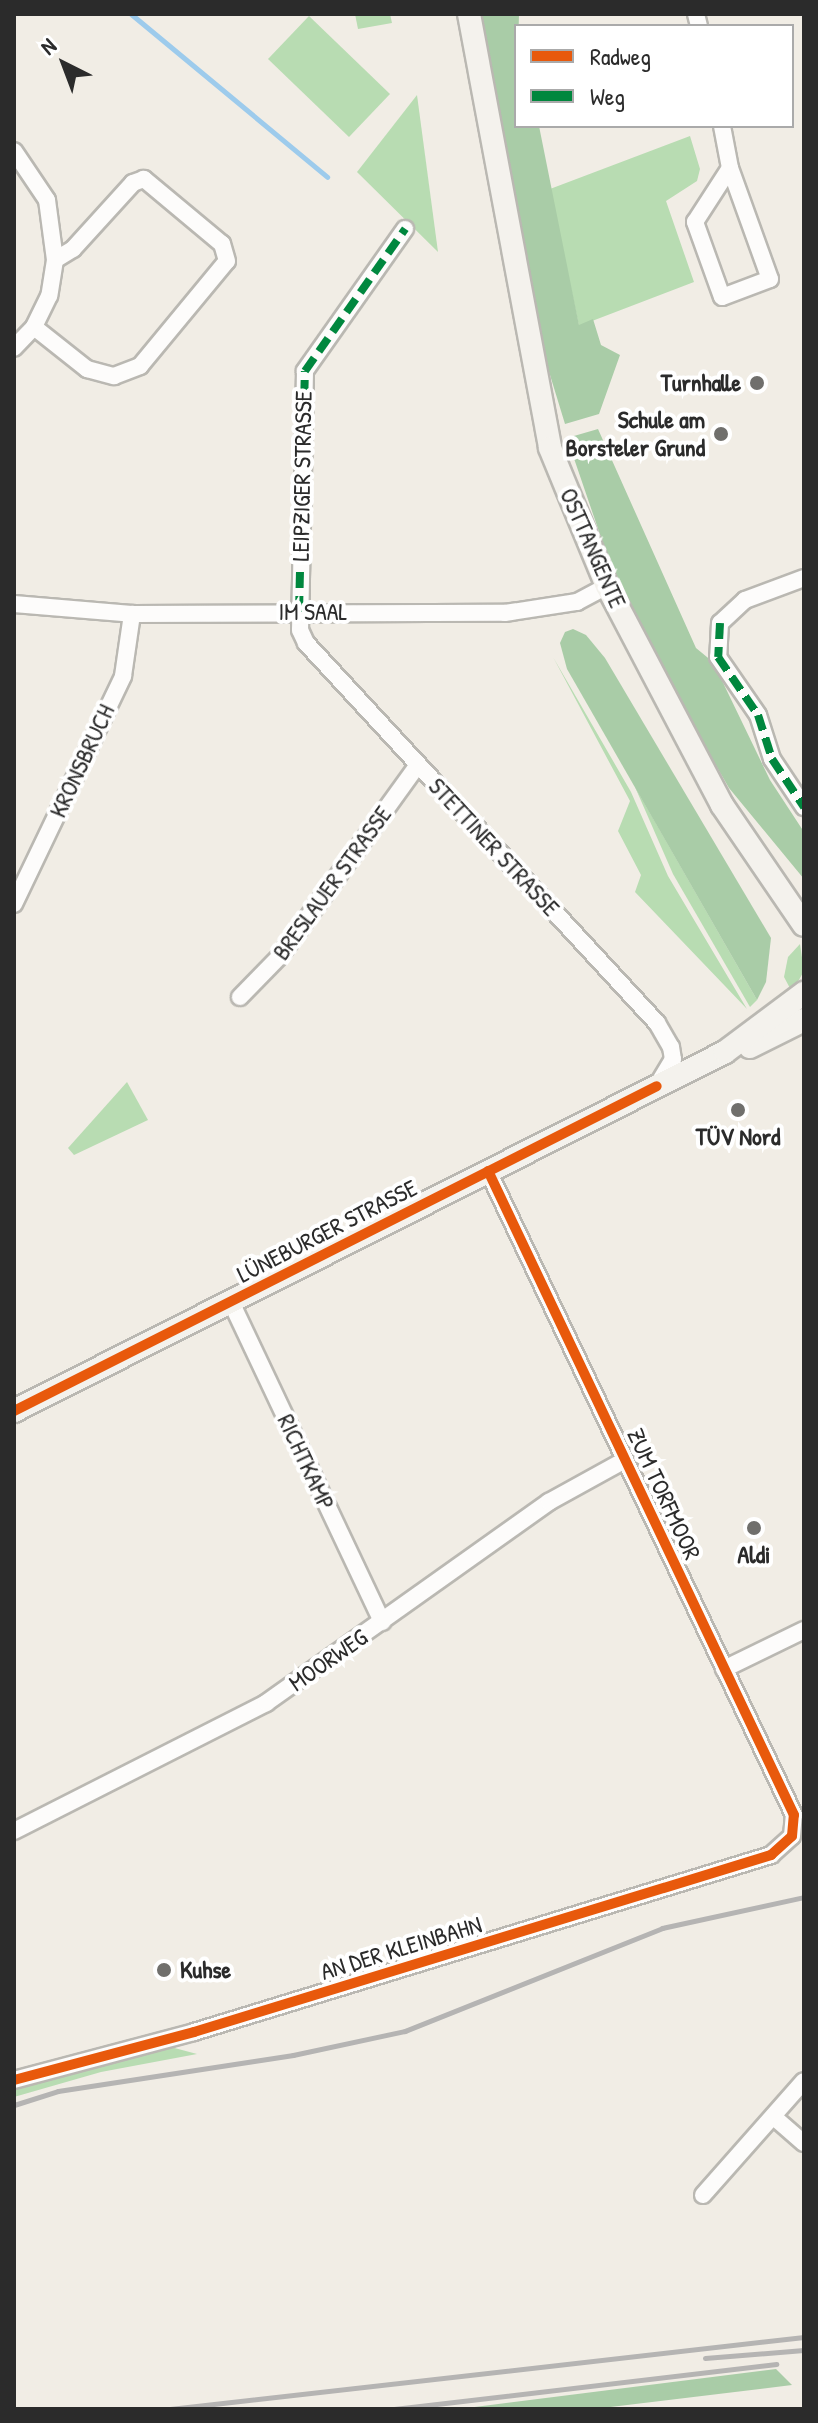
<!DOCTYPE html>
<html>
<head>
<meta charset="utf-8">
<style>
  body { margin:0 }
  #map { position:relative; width:818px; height:2423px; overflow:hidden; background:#f1ede5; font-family:"Patrick Hand",sans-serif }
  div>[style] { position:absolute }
  .green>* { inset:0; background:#b8dcb2 }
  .forest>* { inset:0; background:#a9cca7 }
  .stream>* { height:5px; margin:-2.5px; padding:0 2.5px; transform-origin:2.5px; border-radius:2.5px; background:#9dcbec }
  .roads { filter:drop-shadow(2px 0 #bab8b2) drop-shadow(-2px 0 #bab8b2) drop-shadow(0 2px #bab8b2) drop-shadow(0 -2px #bab8b2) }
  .minor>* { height:16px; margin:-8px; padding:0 8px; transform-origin:8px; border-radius:8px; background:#fdfcfb }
  .secondary>* { height:22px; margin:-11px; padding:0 11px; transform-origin:11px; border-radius:11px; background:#f4f2ed }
  .rail>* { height:5px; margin:-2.5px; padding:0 2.5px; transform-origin:2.5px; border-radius:2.5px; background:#b5b4b3 }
  .quiet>* { height:8px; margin-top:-4px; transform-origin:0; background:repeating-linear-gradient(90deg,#00873e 0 16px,transparent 0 24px) }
  .cycleway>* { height:10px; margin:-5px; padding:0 5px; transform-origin:5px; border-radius:5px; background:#e8590c }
  .dots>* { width:22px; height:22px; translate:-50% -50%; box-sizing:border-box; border:4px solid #fff; border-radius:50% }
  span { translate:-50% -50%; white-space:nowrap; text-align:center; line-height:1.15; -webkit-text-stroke:8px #fff; paint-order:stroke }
  .poi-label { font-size:24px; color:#2b2b2b; font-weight:700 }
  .right { translate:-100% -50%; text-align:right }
  .left { translate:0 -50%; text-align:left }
  .street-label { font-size:24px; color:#2b2b2b }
  .frame { position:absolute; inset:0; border:16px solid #2b2b2b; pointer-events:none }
  .legend { position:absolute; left:514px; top:24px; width:280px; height:104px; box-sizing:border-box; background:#fff; border:2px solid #aaa; margin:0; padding:10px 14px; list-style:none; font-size:24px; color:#2b2b2b }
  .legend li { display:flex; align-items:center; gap:16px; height:40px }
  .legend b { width:40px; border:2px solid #aaa }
  .north { position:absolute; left:24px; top:24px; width:80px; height:80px; -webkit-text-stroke:6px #fff; paint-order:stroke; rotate:318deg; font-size:22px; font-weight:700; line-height:32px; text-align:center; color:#2b2b2b }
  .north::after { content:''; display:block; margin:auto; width:28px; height:36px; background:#2b2b2b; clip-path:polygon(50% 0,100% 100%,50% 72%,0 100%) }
</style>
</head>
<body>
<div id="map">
  <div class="green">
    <div style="clip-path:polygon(355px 14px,390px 14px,392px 23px,358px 29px)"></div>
    <div style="clip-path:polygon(309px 16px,390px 94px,349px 137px,268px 59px)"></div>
    <div style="clip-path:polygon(417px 95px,438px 252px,357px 172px)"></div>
    <div style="clip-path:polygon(690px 136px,700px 169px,697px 181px,666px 201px,694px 282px,579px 326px,550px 189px)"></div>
    <div style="clip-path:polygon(553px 657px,631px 792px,668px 876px,747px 1009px,635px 892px,641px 875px,618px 831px,630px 801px)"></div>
    <div style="clip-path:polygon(635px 787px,757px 1000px,750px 1007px,673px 874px)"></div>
    <div style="clip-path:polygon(800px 944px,804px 971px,792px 992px,784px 977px,788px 957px)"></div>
    <div style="clip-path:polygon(127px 1082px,148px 1120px,74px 1155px,68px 1148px)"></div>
    <div style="clip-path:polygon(167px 2046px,197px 2054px,101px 2072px,14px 2097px,14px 2089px)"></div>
  </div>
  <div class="forest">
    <div style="clip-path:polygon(480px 14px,519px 14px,516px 126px,539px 126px,579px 325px,593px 319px,601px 345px,620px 355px,599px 414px,565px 424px,539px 339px)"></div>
    <div style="clip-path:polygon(598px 429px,696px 648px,713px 662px,770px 780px,804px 832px,804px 879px,729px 788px,666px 679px,607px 555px,567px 438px)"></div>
    <div style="clip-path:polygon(573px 629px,586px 635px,605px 658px,771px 938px,766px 982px,757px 1000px,567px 669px,560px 643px,565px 632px)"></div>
    <div style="clip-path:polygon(776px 2369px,792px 2385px,594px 2409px,459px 2409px)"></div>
  </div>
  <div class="stream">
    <div style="left:131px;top:14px;width:255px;rotate:39.7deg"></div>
  </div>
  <div class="roads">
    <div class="minor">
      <div style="left:696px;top:14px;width:12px;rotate:76deg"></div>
      <div style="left:722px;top:126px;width:43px;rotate:79.2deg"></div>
      <div style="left:730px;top:168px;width:118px;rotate:70.2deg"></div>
      <div style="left:770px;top:279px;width:51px;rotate:159.4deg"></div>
      <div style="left:722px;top:297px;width:80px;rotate:-109.8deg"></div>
      <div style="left:695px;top:222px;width:64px;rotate:-57.1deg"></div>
      <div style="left:14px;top:151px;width:59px;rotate:56deg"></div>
      <div style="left:47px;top:200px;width:61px;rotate:82.4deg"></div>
      <div style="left:55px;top:260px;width:36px;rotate:99deg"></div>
      <div style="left:49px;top:296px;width:34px;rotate:116deg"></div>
      <div style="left:34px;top:327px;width:29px;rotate:134deg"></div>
      <div style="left:405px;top:229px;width:174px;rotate:125.2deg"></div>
      <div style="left:305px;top:371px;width:259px;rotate:91.1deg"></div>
      <div style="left:300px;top:630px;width:14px;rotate:65deg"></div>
      <div style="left:306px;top:643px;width:517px;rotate:47.27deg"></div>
      <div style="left:657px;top:1023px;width:28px;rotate:60deg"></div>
      <div style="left:671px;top:1047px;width:12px;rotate:81deg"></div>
      <div style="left:673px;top:1059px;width:31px;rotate:121deg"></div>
      <div style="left:34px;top:327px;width:68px;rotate:38.4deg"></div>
      <div style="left:87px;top:369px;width:28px;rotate:15deg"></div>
      <div style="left:114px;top:376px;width:28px;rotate:-21deg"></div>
      <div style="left:140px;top:366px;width:136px;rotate:-50.4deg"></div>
      <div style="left:227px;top:261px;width:18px;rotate:-106deg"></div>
      <div style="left:222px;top:244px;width:102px;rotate:-140.2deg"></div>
      <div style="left:144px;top:179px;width:12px;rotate:160deg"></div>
      <div style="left:133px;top:183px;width:89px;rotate:132.3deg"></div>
      <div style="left:73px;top:249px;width:21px;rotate:149deg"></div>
      <div style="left:804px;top:578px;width:63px;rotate:159.6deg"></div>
      <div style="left:745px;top:600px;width:34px;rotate:137deg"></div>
      <div style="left:720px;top:623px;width:34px;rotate:93deg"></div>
      <div style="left:718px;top:657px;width:70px;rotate:55.4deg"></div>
      <div style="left:758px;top:715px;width:46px;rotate:72.3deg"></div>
      <div style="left:772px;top:759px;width:58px;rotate:56.3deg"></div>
      <div style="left:14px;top:604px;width:118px;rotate:4.8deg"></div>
      <div style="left:132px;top:614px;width:373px;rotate:-0.2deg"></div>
      <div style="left:505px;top:613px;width:73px;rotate:-8.7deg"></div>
      <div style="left:577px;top:602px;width:34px;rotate:-28deg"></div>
      <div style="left:14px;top:904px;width:253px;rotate:-64.4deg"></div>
      <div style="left:123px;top:676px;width:63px;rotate:-81.7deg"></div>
      <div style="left:240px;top:997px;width:57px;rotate:-45.7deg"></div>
      <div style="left:280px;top:956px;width:236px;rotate:-54.2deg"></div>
      <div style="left:231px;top:1302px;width:354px;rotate:64.7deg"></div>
      <div style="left:724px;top:1669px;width:89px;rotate:-26deg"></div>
      <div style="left:14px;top:1831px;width:283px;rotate:-26.9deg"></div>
      <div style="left:266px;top:1703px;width:347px;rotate:-35.4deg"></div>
      <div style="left:549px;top:1502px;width:87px;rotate:-28.9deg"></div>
      <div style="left:14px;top:2080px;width:186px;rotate:-14.9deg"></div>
      <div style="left:194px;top:2032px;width:604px;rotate:-17.05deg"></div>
      <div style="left:771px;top:1855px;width:28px;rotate:-42deg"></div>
      <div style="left:792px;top:1836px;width:21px;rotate:-85deg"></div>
      <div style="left:794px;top:1815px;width:713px;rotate:-115.41deg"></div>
      <div style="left:775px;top:2118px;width:38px;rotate:41deg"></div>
      <div style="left:703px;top:2195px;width:152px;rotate:-48.5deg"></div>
    </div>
    <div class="secondary">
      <div style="left:469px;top:14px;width:441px;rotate:79.4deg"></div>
      <div style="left:550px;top:448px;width:149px;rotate:67.6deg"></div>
      <div style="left:607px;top:586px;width:247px;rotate:62.3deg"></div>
      <div style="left:722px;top:805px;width:145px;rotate:55.7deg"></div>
      <div style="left:750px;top:1047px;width:60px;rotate:-26.6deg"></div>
      <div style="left:14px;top:1411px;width:796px;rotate:-26.79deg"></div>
      <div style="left:725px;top:1052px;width:99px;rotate:-36.8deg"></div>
    </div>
  </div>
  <div class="rail">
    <div style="left:14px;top:2105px;width:46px;rotate:-17.7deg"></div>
    <div style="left:58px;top:2091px;width:238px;rotate:-8.7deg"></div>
    <div style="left:293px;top:2055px;width:115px;rotate:-12.1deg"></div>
    <div style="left:405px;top:2031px;width:277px;rotate:-21.8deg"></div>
    <div style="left:662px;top:1928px;width:145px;rotate:-12.3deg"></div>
    <div style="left:705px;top:2358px;width:99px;rotate:-4.6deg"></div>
    <div style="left:170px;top:2409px;width:638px;rotate:-6.48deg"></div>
    <div style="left:394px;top:2409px;width:385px;rotate:-6.7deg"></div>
  </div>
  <div class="quiet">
    <div style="left:299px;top:612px;width:241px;rotate:-88.6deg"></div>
    <div style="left:305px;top:371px;width:174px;rotate:-54.8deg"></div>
    <div style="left:720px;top:623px;width:34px;rotate:93deg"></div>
    <div style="left:718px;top:657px;width:70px;rotate:55.4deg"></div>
    <div style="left:758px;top:715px;width:46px;rotate:72.3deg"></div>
    <div style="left:772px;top:759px;width:58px;rotate:56.3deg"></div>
  </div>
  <div class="cycleway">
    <div style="left:14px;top:1411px;width:720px;rotate:-26.81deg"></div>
    <div style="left:14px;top:2080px;width:186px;rotate:-14.9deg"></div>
    <div style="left:194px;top:2032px;width:604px;rotate:-17.05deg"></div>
    <div style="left:771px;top:1855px;width:28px;rotate:-42deg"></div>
    <div style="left:792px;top:1836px;width:21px;rotate:-85deg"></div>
    <div style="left:794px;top:1815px;width:713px;rotate:-115.41deg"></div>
  </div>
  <div class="dots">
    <div style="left:757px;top:383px;background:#706f6c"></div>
    <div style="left:721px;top:434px;background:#706f6c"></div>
    <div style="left:738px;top:1110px;background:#706f6c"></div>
    <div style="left:754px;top:1528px;background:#706f6c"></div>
    <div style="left:164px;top:1970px;background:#706f6c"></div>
  </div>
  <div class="poi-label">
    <span class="right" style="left:741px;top:383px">Turnhalle</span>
    <span class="right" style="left:705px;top:434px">Schule am<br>Borsteler Grund</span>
    <span style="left:738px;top:1137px">TÜV Nord</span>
    <span style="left:754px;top:1555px">Aldi</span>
    <span class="left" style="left:180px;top:1970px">Kuhse</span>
  </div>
  <div class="street-label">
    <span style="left:302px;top:476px;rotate:-89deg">LEIPZIGER STRASSE</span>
    <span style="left:593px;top:548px;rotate:66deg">OSTTANGENTE</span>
    <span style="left:313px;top:612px">IM SAAL</span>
    <span style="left:82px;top:761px;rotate:-65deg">KRONSBRUCH</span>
    <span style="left:494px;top:847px;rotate:47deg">STETTINER STRASSE</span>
    <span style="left:332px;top:883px;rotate:-54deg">BRESLAUER STRASSE</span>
    <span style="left:327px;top:1231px;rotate:-27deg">LÜNEBURGER STRASSE</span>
    <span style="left:306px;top:1462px;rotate:65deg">RICHTKAMP</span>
    <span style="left:664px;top:1494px;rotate:65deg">ZUM TORFMOOR</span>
    <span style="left:328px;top:1660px;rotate:-35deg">MOORWEG</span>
    <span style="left:401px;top:1948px;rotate:-17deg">AN DER KLEINBAHN</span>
  </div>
  <div class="frame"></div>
  <ul class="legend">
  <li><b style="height:10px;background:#e8590c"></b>Radweg</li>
  <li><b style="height:10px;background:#00873e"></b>Weg</li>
  </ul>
  <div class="north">N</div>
</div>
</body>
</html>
